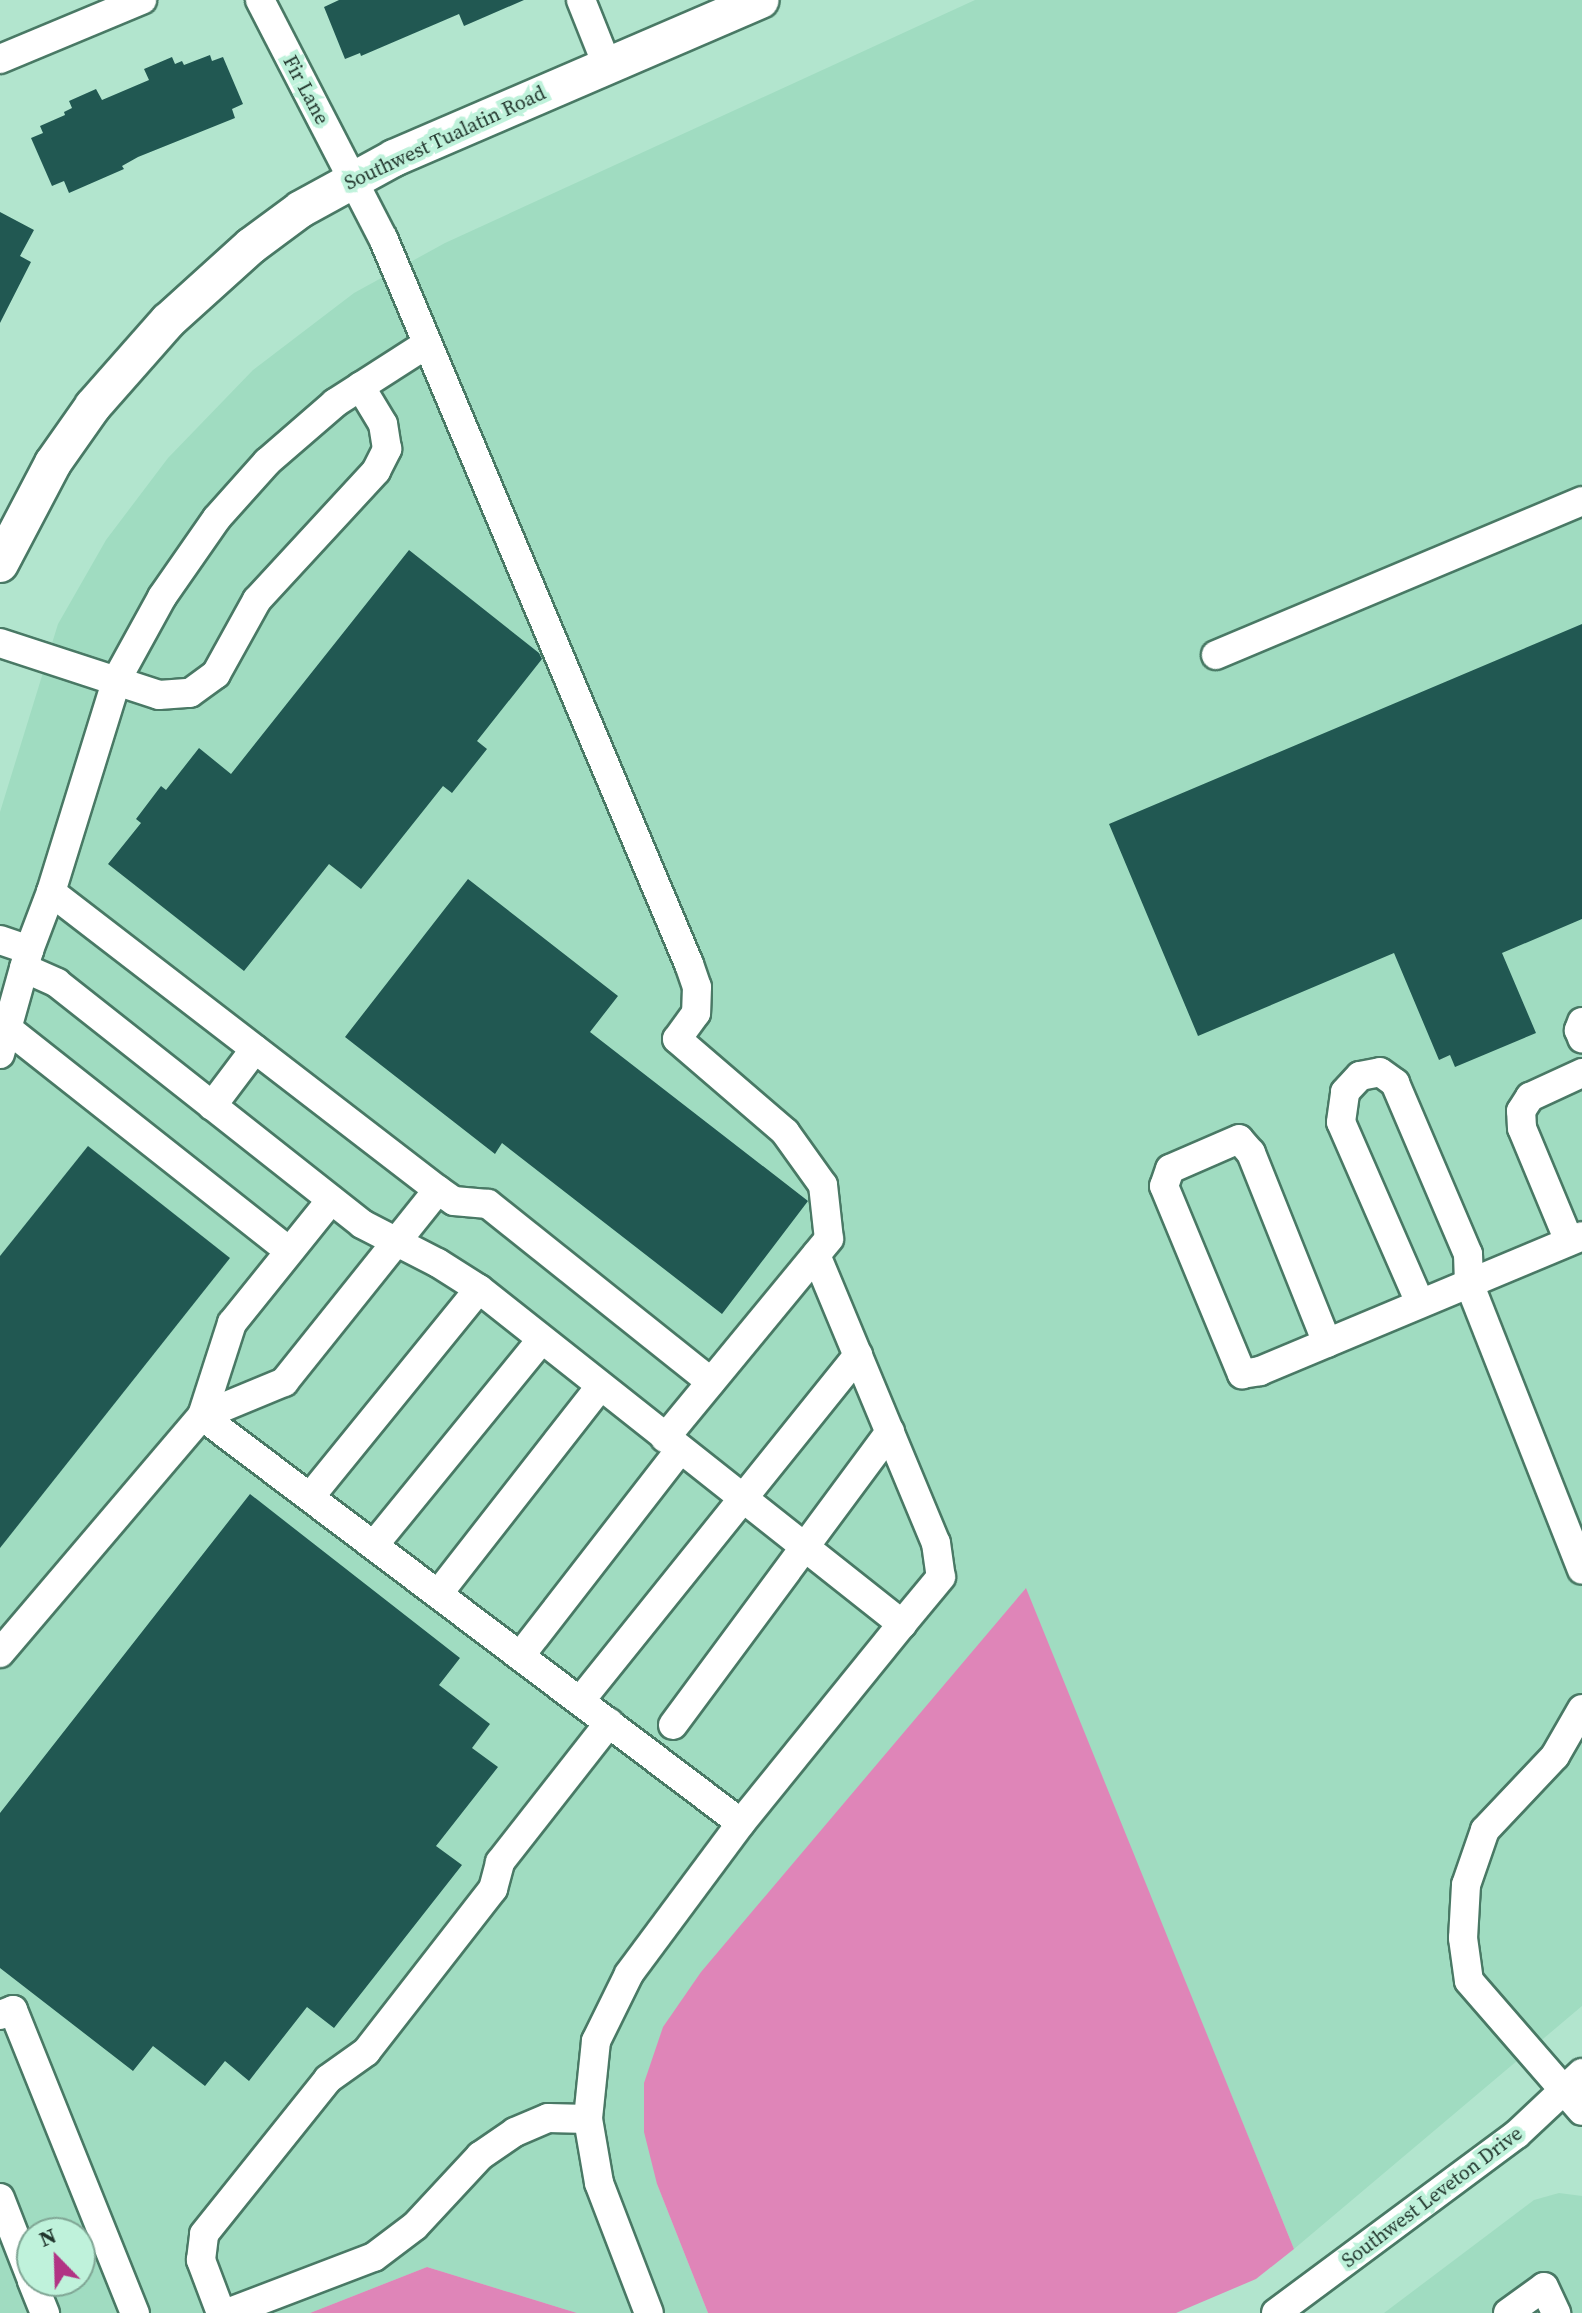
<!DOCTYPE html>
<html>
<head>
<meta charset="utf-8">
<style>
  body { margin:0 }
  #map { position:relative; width:1582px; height:2313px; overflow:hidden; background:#b2e5ce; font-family:"Source Serif 4",serif }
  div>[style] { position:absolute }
  .built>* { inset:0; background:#a0dcc1 }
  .green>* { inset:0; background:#df85b8 }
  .building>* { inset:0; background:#215852 }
  .roads { filter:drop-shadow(2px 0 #497965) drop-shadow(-2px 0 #497965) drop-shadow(0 2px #497965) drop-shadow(0 -2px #497965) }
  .minor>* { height:28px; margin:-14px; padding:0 14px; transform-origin:14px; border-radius:14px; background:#fff }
  .major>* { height:36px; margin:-18px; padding:0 18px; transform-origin:18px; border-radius:18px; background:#fff }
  span { translate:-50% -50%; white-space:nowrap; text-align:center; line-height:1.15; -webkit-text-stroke:8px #bff2db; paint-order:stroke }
  .street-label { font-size:20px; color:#21352c }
  .north { position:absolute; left:16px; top:2217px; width:80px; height:80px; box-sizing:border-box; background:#bff2db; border:2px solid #80a695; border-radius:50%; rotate:337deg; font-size:22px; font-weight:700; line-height:32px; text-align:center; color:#21352c }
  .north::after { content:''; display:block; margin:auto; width:28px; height:36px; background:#b13484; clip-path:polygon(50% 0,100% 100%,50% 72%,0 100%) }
</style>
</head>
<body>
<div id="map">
  <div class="built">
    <div style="clip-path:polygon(evenodd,975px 0,1582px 0,1582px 2006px,1294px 2249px,1025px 1589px,657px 2184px,708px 2313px,577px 2313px,427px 2267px,310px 2313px,0 2313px,0 812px,58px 624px,106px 540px,168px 458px,253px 370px,354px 293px,445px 243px,975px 0,32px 2233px,80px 2233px,80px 2281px,32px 2281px,32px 2233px)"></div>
    <div style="clip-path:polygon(1559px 2193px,1582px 2196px,1582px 2313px,1384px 2313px,1534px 2200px)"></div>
  </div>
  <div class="green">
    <div style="clip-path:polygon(1026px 1588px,1294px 2249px,1256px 2279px,1176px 2313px,708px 2313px,657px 2184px,644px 2132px,644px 2083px,663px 2027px,701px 1972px)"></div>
    <div style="clip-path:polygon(427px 2267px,577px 2313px,310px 2313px)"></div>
  </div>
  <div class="building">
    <div style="clip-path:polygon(339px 0,524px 0,464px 26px,459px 14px,361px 56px,360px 53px,345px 59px,324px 7px)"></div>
    <div style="clip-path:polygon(210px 55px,212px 61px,223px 57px,243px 104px,232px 109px,235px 118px,138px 157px,122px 166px,124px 169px,69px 193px,64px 181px,52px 186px,31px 138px,43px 133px,40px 126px,65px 115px,64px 112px,72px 108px,69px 101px,96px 89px,102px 100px,149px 80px,144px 69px,172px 57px,175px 64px,182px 61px,184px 65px)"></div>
    <div style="clip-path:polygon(0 212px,34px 230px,20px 256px,31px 262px,0 323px)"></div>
    <div style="clip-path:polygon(409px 550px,539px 653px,542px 659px,477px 741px,487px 749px,452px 793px,443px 786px,361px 889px,329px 864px,244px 971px,108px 864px,141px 823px,136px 819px,161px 786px,166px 790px,199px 748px,231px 774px)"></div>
    <div style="clip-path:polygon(1582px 624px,1582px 919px,1502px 953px,1536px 1033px,1455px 1067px,1450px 1055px,1439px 1060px,1394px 953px,1198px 1036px,1109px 824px)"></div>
    <div style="clip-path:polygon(468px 879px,618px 996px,590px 1032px,808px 1201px,722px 1314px,502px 1143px,495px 1154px,345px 1037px)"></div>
    <div style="clip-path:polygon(88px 1146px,230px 1258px,0 1548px,0 1256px)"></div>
    <div style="clip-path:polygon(250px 1494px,460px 1658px,439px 1685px,490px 1724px,472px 1748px,498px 1767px,436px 1846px,462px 1865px,334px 2028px,307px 2007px,249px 2081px,225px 2061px,205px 2086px,153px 2046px,133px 2071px,0 1968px,0 1813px)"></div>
  </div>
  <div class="roads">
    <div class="minor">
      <div style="left:260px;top:0;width:268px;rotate:62.7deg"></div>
      <div style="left:383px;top:238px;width:788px;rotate:67.15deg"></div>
      <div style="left:689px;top:964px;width:24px;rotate:71deg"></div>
      <div style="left:697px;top:987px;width:26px;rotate:92deg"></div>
      <div style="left:696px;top:1013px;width:32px;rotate:126deg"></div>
      <div style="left:677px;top:1039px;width:143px;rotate:40.7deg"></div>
      <div style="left:785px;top:1132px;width:65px;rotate:54.4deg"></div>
      <div style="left:823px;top:1185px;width:54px;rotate:83.7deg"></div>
      <div style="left:829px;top:1239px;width:258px;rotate:129.5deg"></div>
      <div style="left:581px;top:0;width:70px;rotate:68.2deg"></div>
      <div style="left:0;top:59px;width:154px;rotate:-22.6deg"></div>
      <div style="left:0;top:643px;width:167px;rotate:18.1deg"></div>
      <div style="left:159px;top:695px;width:31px;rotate:-4deg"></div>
      <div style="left:190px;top:693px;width:32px;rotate:-36deg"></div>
      <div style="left:216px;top:674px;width:85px;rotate:-61deg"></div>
      <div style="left:257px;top:600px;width:176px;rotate:-47.3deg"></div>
      <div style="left:376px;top:471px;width:25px;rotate:-63deg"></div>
      <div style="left:387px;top:449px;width:25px;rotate:-99deg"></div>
      <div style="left:383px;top:424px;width:44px;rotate:-121.2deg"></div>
      <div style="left:1216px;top:655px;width:397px;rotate:-22.8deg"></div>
      <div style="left:51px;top:892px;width:488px;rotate:37.6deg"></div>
      <div style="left:438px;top:1190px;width:19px;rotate:35deg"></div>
      <div style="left:454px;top:1201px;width:34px;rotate:5deg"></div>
      <div style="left:488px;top:1204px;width:285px;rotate:38.6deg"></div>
      <div style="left:0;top:940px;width:31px;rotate:19deg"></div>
      <div style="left:24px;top:968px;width:36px;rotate:24deg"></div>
      <div style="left:57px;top:983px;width:389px;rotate:38.3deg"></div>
      <div style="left:362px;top:1224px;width:85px;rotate:27.2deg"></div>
      <div style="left:438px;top:1263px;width:49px;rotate:32.4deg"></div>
      <div style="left:479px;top:1289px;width:540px;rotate:38.38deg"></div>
      <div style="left:902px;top:1624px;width:256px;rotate:129deg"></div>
      <div style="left:741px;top:1823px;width:188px;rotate:126.6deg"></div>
      <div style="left:629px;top:1974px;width:75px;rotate:116.2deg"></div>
      <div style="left:596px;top:2041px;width:78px;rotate:95.9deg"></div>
      <div style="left:588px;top:2119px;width:65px;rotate:80.2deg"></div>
      <div style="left:599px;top:2183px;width:139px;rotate:69deg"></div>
      <div style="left:1582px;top:1022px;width:9px;rotate:111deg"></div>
      <div style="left:1579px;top:1030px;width:9px;rotate:69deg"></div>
      <div style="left:8px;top:1029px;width:358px;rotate:38.3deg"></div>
      <div style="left:0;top:1054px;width:108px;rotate:-74.4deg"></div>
      <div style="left:29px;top:950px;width:62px;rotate:-69.2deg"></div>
      <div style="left:51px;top:892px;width:223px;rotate:-72.8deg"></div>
      <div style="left:117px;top:679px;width:94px;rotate:-61.2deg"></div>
      <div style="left:162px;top:597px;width:96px;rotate:-55.2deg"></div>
      <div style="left:217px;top:518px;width:75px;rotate:-48.2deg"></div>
      <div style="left:267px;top:462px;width:90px;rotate:-40.9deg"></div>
      <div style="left:335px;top:403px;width:109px;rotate:-32.7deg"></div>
      <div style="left:212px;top:1106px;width:71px;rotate:-53deg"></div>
      <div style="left:331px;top:1200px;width:158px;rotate:128.8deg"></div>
      <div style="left:232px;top:1323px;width:98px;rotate:107.9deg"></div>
      <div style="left:202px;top:1416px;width:675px;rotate:37.06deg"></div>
      <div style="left:1569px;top:1241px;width:122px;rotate:-112.6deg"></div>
      <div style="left:1522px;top:1128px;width:17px;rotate:-93deg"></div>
      <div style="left:1521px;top:1111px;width:17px;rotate:-57deg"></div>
      <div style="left:1530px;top:1097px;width:57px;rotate:-24.8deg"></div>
      <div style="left:816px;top:1255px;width:312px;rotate:67.4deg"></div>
      <div style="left:936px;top:1543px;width:34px;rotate:82deg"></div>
      <div style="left:941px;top:1577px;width:61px;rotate:129.7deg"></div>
      <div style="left:1420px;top:1303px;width:197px;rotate:-113.6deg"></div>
      <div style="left:1341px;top:1122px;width:30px;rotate:-82deg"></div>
      <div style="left:1345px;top:1092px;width:22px;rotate:-47deg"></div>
      <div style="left:1360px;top:1076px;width:20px;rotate:-11deg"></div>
      <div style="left:1380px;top:1072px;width:19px;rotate:36deg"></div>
      <div style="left:1395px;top:1083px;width:186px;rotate:66.9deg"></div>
      <div style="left:1468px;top:1254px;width:29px;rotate:88deg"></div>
      <div style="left:1469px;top:1283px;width:308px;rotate:68.5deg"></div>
      <div style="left:1327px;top:1343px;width:205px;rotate:-111.8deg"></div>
      <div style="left:1251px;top:1153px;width:18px;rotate:-131deg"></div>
      <div style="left:1239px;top:1139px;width:75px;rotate:156.5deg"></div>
      <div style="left:1170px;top:1169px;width:18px;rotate:109deg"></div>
      <div style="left:1164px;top:1186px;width:204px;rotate:67.5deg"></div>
      <div style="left:1242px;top:1374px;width:18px;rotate:-9deg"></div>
      <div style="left:1260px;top:1371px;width:349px;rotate:-22.7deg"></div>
      <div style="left:310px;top:1497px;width:268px;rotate:-50.9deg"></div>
      <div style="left:374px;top:1545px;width:264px;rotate:-50.8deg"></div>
      <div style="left:438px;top:1594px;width:263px;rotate:-52deg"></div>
      <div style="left:0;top:1653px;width:311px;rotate:-49.6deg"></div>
      <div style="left:202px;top:1416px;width:89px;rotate:-22.5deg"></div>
      <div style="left:284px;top:1382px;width:246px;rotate:-51.3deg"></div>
      <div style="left:520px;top:1656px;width:261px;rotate:-52.2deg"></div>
      <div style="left:580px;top:1701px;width:444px;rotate:-51.2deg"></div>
      <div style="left:1582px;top:1709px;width:54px;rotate:119.9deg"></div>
      <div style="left:1555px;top:1756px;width:102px;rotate:133.4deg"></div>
      <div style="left:1485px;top:1830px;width:58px;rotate:109.1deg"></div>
      <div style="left:1466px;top:1885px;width:53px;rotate:93.2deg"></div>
      <div style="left:1463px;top:1938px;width:43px;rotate:82.1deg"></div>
      <div style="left:1469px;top:1981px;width:172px;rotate:49deg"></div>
      <div style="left:673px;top:1725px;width:365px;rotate:-53.5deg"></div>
      <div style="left:0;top:2015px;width:14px;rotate:-21deg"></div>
      <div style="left:13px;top:2010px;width:327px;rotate:68.1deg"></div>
      <div style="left:0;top:2198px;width:88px;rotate:68.7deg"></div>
      <div style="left:32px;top:2281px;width:35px;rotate:68deg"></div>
      <div style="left:221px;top:2313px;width:57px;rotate:-110.7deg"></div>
      <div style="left:201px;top:2260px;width:26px;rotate:-83deg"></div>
      <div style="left:204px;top:2234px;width:198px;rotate:-51.3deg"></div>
      <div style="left:328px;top:2079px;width:47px;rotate:-35.4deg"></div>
      <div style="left:366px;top:2052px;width:207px;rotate:-52.1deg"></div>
      <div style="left:493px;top:1889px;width:28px;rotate:-75deg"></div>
      <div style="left:500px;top:1862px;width:177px;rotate:-51.9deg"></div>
      <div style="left:227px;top:2313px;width:157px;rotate:-20.9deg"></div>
      <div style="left:374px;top:2257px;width:51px;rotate:-37.1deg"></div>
      <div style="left:415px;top:2226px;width:96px;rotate:-47.1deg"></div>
      <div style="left:480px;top:2156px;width:42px;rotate:-34.4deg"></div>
      <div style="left:515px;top:2132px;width:36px;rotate:-23deg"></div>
      <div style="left:548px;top:2118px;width:40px;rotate:1.4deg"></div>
      <div style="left:1276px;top:2313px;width:300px;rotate:-36.6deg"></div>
      <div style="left:1517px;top:2134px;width:89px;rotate:-43.2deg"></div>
      <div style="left:1508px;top:2313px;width:44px;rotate:-35.8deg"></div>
      <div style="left:1544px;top:2287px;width:29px;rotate:65deg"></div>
    </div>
    <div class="major">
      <div style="left:0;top:564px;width:114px;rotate:-62.3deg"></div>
      <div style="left:53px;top:463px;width:70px;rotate:-54.9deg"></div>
      <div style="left:93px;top:406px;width:113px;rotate:-48.6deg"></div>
      <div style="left:168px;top:321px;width:112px;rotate:-42.1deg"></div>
      <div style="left:251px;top:246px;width:62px;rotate:-36.5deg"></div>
      <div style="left:301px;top:209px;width:106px;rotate:-28.7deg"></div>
      <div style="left:394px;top:158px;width:399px;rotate:-23.3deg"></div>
    </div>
  </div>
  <div class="street-label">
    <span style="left:306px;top:90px;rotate:62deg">Fir Lane</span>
    <span style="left:445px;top:138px;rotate:-25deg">Southwest Tualatin Road</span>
    <span style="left:1432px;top:2197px;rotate:-37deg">Southwest Leveton Drive</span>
  </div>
  <div class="north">N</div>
</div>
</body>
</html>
